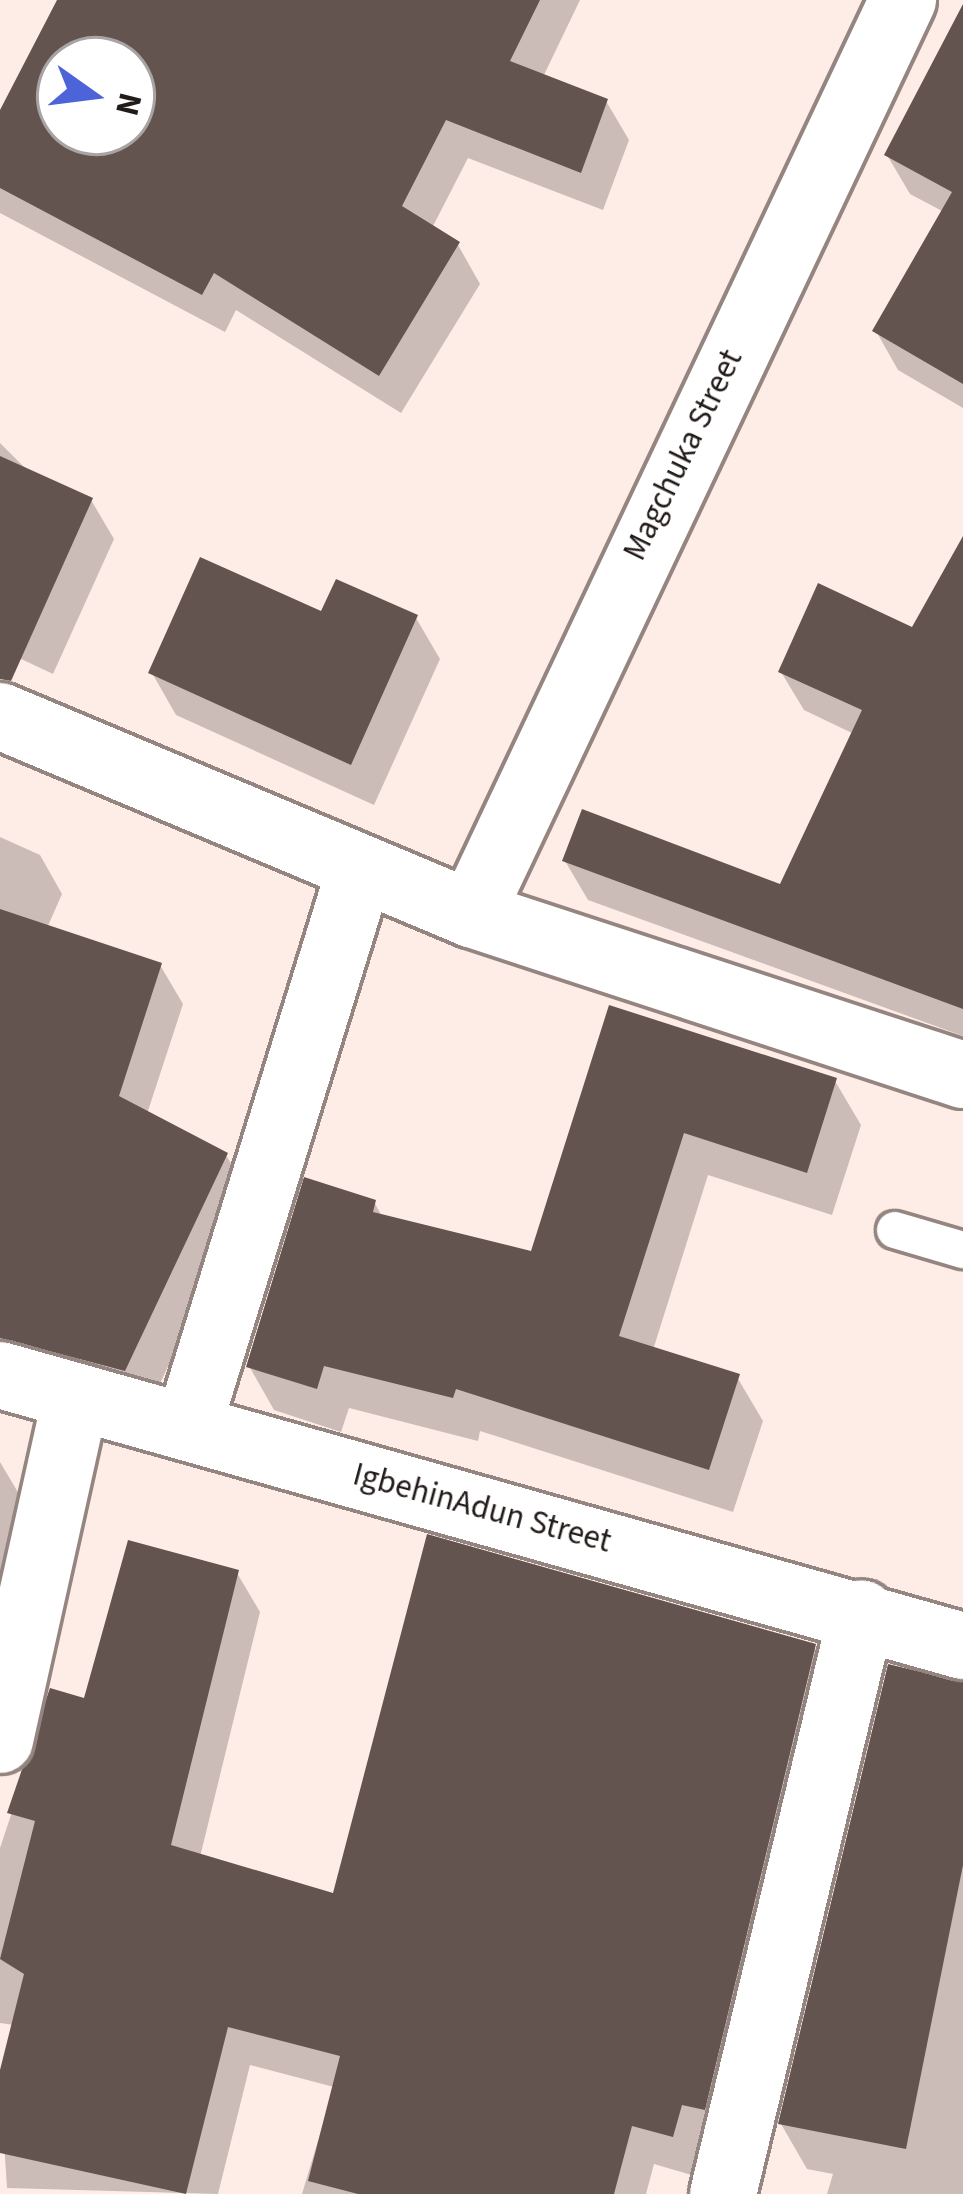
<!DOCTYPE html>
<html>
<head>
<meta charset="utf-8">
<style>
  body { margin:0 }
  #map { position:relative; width:963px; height:2194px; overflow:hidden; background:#feece7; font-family:"Source Sans 3",sans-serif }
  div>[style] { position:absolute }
  .shadow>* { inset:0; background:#0003 }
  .building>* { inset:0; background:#635450 }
  .roads { filter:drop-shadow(3px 0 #958581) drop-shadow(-3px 0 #958581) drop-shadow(0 3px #958581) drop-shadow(0 -3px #958581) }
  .service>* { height:36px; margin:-18px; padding:0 18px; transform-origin:18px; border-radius:18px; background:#fff }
  .minor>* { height:66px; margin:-33px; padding:0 33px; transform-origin:33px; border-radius:33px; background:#fff }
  span { translate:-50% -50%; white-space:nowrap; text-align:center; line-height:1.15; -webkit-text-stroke:12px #fff; paint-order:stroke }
  .street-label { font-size:33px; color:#221b19 }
  .north { position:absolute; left:36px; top:36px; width:120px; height:120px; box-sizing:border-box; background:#fff; border:3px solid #a7a4a3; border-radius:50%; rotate:104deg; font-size:33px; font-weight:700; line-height:48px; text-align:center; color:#221b19 }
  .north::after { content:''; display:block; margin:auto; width:42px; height:54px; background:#4d64d9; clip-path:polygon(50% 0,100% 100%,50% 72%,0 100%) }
</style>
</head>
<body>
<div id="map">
  <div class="shadow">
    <div style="clip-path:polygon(evenodd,61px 0,580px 0,543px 77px,606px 101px,629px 140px,603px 210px,468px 158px,432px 228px,458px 245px,480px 284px,401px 413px,236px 310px,225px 332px,0 213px,0 117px,61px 0,60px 60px,132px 60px,132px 132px,60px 132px,60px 60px)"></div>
    <div style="clip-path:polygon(963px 10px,963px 408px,898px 370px,876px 331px,944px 212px,910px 194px,887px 155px)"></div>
    <div style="clip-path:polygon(0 443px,29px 472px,91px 500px,114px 539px,53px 674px,0 649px)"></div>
    <div style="clip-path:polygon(963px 542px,963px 1036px,588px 900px,565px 861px,782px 888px,854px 734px,804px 710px,781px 672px,913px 631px)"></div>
    <div style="clip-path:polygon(323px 615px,416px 618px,440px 659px,374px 805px,176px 715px,152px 673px)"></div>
    <div style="clip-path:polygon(0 837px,40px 855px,62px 894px,47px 928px,160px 965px,183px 1004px,147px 1114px,226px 1155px,249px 1194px,148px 1409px,0 1359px)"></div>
    <div style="clip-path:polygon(611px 1009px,835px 1081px,861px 1125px,832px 1215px,708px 1175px,653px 1350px,737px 1377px,763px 1421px,733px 1512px,480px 1431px,478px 1441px,349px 1408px,341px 1432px,274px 1410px,249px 1366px,374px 1202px,383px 1218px,533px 1255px)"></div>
    <div style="clip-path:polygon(0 1462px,22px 1499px,0 1582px)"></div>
    <div style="clip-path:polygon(237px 1573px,260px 1612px,200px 1857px,335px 1897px,814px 1646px,837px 1686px,695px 2176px,654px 2164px,646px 2194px,302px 2194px,334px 2087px,250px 2065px,218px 2194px,7px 2188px,0 2082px,14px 2025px,0 2023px,0 1848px,52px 1692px,86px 1701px)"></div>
    <div style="clip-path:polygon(963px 1683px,963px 2194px,827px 2194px,833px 2174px,807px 2169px,781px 2124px)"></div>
  </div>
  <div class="building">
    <div style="clip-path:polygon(evenodd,57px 0,540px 0,510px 61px,608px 99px,581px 173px,446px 120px,402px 206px,460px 242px,379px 376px,214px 273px,202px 295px,0 188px,0 110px,57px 0,60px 60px,132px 60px,132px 132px,60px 132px,60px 60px)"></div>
    <div style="clip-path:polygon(963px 4px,963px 384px,872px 331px,952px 192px,884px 155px)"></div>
    <div style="clip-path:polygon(0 456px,93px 498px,11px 681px,0 679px)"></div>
    <div style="clip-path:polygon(963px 536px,963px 1009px,562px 861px,582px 809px,780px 884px,862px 710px,778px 672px,818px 583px,912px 627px)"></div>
    <div style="clip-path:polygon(200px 557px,321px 611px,336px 579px,418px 615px,351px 765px,148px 673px)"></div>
    <div style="clip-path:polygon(0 909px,162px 963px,119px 1096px,228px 1153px,125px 1371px,0 1338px)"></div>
    <div style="clip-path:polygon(609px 1005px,837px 1078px,807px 1173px,684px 1133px,619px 1336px,740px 1374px,709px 1470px,456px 1389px,453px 1398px,324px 1366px,317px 1389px,246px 1367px,304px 1177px,376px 1200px,373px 1212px,531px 1251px)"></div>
    <div style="clip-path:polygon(427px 1534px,816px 1644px,705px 2110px,682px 2105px,673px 2137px,632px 2126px,614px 2194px,358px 2194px,308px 2181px,340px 2056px,228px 2027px,186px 2194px,0 2153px,0 2070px,24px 1974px,0 1959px,35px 1821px,7px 1813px,50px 1688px,84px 1698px,128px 1540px,239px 1570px,171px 1845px,333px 1893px)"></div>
    <div style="clip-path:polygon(888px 1664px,963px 1682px,963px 1865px,906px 2149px,778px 2124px)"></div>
  </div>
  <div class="roads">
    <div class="service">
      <div style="left:895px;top:1230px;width:71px;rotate:16.4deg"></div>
    </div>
    <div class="minor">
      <div style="left:0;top:716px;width:511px;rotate:22.8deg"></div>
      <div style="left:471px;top:914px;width:518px;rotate:18.12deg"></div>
      <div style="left:471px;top:914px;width:1011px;rotate:-64.7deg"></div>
      <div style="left:0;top:1375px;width:1000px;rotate:15.72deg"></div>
      <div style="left:188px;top:1427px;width:583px;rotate:-72.84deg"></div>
      <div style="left:0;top:1740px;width:351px;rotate:-77.5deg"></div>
      <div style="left:723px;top:2194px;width:597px;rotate:-76.55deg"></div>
    </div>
  </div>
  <div class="street-label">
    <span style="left:683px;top:455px;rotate:-64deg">Magchuka Street</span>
    <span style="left:482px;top:1508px;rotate:15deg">IgbehinAdun Street</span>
  </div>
  <div class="north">N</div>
</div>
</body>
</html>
